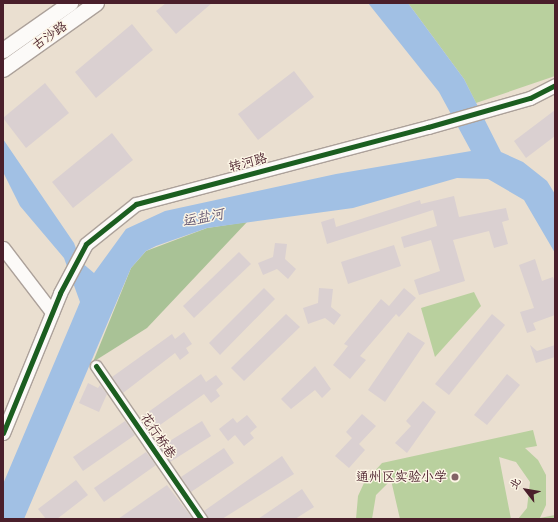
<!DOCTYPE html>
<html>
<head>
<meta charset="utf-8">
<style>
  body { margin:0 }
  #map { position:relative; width:558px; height:522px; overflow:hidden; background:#eadfd0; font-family:"Architects Daughter","LXGW WenKai TC",sans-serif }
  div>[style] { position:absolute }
  .green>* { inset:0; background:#b9d09e }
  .forest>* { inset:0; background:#a9c296 }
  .water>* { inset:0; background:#a1c0e4 }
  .building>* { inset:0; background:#dad0d1 }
  .roads { filter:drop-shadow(1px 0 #aca19a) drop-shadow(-1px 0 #aca19a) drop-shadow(0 1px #aca19a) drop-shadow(0 -1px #aca19a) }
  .minor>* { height:11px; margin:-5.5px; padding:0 5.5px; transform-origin:5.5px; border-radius:5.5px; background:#fcfaf8 }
  .tertiary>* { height:13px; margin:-6.5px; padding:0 6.5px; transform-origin:6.5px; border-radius:6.5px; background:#fcfaf8 }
  .secondary>* { height:15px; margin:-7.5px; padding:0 7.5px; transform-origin:7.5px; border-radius:7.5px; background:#fcfaf8 }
  .cycleway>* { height:5px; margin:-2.5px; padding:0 2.5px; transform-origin:2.5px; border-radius:2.5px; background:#1b5e20 }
  .dots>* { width:11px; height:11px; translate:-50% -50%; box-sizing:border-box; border:2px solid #fcf5e5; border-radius:50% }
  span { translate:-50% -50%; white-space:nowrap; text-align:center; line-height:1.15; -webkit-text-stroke:3px #fcf5e5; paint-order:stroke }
  .street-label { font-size:13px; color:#4a1f2b }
  .poi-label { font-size:13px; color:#4a1f2b }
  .right { translate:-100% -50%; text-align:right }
  .water-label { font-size:14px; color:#5e526f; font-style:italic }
  .frame { position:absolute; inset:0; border:4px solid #4a1f2b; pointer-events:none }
  .north { position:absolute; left:506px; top:470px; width:40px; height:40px; -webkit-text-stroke:3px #fcf5e5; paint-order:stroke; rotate:301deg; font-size:11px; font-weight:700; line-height:16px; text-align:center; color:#4a1f2b }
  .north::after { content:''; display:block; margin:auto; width:14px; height:18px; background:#4a1f2b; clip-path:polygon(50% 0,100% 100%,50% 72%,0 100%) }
</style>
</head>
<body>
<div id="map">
  <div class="green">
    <div style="clip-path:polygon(408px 3px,555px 3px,555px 76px,476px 103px,464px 79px)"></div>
    <div style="clip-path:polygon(474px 292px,481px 306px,435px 357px,421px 308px)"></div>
    <div style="clip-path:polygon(533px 430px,537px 446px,525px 448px,538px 460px,546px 475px,546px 505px,540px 518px,555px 515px,555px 519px,518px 519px,527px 508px,530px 482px,516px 462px,499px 457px,511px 519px,400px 519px,391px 480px,376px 495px,372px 519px,356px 519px,358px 496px,364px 483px,382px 463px)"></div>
  </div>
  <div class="forest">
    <div style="clip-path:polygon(247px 222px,147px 328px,93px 362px,131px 268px,146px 251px,207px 228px)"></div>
  </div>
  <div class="water">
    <div style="clip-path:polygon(368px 3px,408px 3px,464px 79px,501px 152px,523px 162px,547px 181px,555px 194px,555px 253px,524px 200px,488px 179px,457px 178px,353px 208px,207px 228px,156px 246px,146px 251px,131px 268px,24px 519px,3px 519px,3px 484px,80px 302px,64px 258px,20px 206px,3px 172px,3px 139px,74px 243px,81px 262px,94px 273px,126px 229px,165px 211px,336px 174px,471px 151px,439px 92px)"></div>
  </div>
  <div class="building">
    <div style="clip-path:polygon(166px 3px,212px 3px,176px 34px,156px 11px)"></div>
    <div style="clip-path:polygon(132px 24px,153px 50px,96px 98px,75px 72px)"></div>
    <div style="clip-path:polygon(294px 71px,314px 97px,258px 140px,238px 114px)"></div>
    <div style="clip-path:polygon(45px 83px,69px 113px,26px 148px,3px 118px)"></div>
    <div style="clip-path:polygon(555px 110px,555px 136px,526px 158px,514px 141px)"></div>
    <div style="clip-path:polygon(112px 133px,133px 160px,73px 208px,52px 182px)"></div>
    <div style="clip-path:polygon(454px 196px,459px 217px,506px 208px,509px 220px,502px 222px,508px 244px,494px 248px,489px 231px,453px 240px,465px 281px,419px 295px,414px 280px,440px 271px,431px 240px,404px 248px,401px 237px,437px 226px,433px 210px,327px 244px,321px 222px,334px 218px,336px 227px,420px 200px,421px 204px)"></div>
    <div style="clip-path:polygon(275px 243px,287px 244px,285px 259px,296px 269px,288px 279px,277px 269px,263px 275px,258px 263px,273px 257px)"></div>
    <div style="clip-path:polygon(394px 245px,401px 266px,348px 284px,341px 262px)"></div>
    <div style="clip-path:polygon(239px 252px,251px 264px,194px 318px,183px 306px)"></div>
    <div style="clip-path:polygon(535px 259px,542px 281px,553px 277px,555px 282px,555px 315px,533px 323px,536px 330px,527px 333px,520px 312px,534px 308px,519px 265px)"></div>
    <div style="clip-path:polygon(264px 288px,275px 299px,220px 355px,209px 343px)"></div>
    <div style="clip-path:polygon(319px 288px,333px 289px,331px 307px,341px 315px,334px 325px,325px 318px,308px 324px,303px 308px,318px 303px)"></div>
    <div style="clip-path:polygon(404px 288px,416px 298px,399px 317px,396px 314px,360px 356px,366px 360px,350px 379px,333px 365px,348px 346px,344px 344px,381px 299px,389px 306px)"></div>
    <div style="clip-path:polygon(286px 314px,300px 327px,244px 381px,231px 368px)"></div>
    <div style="clip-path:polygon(492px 314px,505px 325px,449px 395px,435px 384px)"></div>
    <div style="clip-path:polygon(184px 332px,192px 344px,186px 348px,189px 353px,180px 360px,175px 353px,123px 393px,112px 377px,172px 334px,175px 339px)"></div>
    <div style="clip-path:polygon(408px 332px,425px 343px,385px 402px,368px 390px)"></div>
    <div style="clip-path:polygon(530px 345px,537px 351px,555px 345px,555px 357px,536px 363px)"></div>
    <div style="clip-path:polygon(315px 366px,331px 389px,322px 398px,315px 390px,291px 409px,281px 399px)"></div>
    <div style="clip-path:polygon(201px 374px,206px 382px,216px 375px,223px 384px,216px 390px,220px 396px,211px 403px,204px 394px,150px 432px,140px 418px)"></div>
    <div style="clip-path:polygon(507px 374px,520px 385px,487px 425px,474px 415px)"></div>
    <div style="clip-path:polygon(88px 383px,98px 388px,100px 385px,107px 394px,99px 412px,79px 403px)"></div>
    <div style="clip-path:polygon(423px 401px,436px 412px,407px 453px,395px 443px,411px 426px,406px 421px)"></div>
    <div style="clip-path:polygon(362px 414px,376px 426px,359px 444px,365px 450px,349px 468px,335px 456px,352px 438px,346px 432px)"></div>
    <div style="clip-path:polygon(247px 415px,257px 427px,250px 433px,254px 438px,244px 446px,235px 435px,228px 441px,219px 429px,233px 418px,237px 423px)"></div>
    <div style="clip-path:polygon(125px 421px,135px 435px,83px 471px,73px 457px)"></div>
    <div style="clip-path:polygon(202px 421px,211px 436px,170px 462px,160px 447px)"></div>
    <div style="clip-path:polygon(224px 448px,234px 463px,191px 492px,181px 477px)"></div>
    <div style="clip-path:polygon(146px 452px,156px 465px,104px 502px,94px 488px)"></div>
    <div style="clip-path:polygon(282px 456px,294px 474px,222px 519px,208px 519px,204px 511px)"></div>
    <div style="clip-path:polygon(76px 480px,88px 495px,57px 519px,46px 519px,38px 509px)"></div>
    <div style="clip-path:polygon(167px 485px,193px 519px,118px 519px)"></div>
    <div style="clip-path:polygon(302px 489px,314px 507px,295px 519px,258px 519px)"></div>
  </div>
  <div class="roads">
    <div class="minor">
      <div style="left:96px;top:366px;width:186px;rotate:55.5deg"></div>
    </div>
    <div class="tertiary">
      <div style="left:3px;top:248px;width:81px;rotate:52.6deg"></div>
      <div style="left:3px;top:433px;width:151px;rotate:-67.8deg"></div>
      <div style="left:60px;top:293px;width:55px;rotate:-62deg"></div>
      <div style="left:86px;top:244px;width:64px;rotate:-38.7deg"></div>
      <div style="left:136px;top:204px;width:302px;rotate:-14.8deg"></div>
      <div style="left:428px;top:127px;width:106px;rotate:-15.9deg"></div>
      <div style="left:530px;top:98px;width:28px;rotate:-27deg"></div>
    </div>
    <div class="secondary">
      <div style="left:3px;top:50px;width:82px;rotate:-35deg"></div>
      <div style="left:3px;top:69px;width:114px;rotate:-35.4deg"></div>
    </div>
  </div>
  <div class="cycleway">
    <div style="left:96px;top:366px;width:186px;rotate:55.5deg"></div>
    <div style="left:3px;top:433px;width:151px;rotate:-67.8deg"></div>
    <div style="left:60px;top:293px;width:55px;rotate:-62deg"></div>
    <div style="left:86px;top:244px;width:64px;rotate:-38.7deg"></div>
    <div style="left:136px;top:204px;width:302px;rotate:-14.8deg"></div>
    <div style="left:428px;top:127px;width:106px;rotate:-15.9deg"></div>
    <div style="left:530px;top:98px;width:28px;rotate:-27deg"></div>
  </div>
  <div class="dots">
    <div style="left:455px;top:477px;background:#826265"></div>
  </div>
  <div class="street-label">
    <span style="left:50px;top:36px;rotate:-35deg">古沙路</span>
    <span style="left:248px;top:163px;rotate:-15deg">转河路</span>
    <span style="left:158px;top:436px;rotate:56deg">花行桥巷</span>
  </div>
  <div class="poi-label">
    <span class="right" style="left:447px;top:477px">通州区实验小学</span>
  </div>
  <div class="water-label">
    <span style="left:203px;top:218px;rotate:-11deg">运盐河</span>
  </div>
  <div class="frame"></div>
  <div class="north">北</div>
</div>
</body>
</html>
